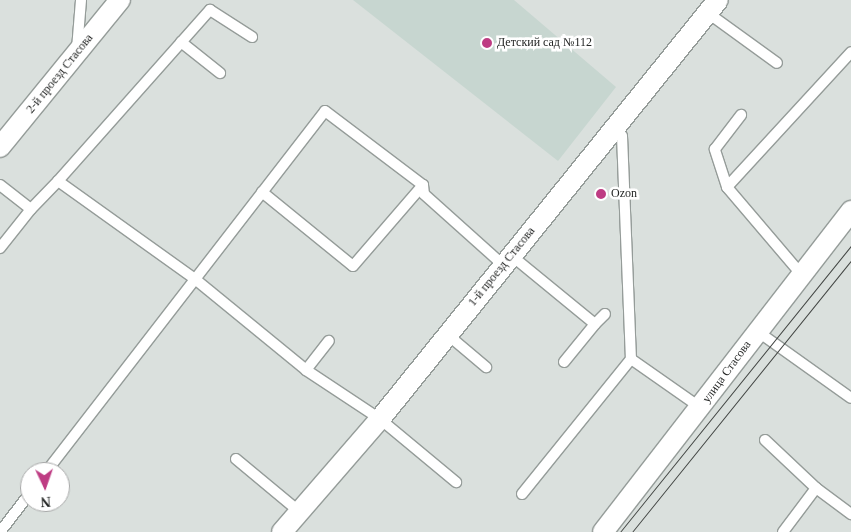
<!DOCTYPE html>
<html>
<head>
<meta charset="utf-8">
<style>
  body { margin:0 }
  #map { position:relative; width:851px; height:532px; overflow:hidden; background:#dae0dd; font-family:"Times New Roman",serif }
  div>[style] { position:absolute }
  .built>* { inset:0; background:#c7d6d0 }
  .roads { filter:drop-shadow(1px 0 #959c99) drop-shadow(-1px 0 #959c99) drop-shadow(0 1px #959c99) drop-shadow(0 -1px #959c99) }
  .lane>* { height:10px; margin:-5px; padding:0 5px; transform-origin:5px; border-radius:5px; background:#fff }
  .street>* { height:20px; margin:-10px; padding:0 10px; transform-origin:10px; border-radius:10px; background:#fff }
  .tram>* { height:1px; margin:-0.5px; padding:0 0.5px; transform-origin:0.5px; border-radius:0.5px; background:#444745 }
  .dots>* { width:14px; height:14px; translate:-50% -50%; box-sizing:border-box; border:2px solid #fff; border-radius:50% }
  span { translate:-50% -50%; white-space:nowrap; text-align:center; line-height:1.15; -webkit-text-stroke:5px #fff; paint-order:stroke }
  .poi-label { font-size:12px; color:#242625 }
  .left { translate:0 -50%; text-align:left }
  .street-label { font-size:12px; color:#242625 }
  .north { position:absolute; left:20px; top:462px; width:50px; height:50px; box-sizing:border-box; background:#fff; border:1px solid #a7a8a8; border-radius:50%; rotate:177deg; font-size:14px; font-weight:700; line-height:20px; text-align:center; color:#242625 }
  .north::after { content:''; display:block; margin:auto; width:18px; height:22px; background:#be3c83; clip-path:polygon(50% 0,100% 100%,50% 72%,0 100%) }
</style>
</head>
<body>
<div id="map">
  <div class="built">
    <div style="clip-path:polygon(353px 0,514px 0,616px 87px,558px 161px)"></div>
  </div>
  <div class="roads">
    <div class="lane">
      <div style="left:708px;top:13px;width:85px;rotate:35.9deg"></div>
      <div style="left:181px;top:42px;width:50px;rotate:38.5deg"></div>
      <div style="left:77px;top:49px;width:49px;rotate:-85.3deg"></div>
      <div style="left:612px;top:127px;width:13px;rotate:42deg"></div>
      <div style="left:622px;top:136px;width:223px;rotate:87.7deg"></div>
      <div style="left:631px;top:359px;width:85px;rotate:35deg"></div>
      <div style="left:58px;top:181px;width:229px;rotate:-48.4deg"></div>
      <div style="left:210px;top:10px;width:50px;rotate:32.7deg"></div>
      <div style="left:0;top:185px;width:39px;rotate:38deg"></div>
      <div style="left:31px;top:209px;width:50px;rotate:128.5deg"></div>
      <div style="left:727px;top:187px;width:40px;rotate:-108deg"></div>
      <div style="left:715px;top:149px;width:43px;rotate:-52.6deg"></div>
      <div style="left:262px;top:192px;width:117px;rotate:39.1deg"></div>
      <div style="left:353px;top:266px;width:107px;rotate:-49.2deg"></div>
      <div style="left:31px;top:209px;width:39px;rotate:-46deg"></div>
      <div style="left:58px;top:181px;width:168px;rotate:35.6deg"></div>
      <div style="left:195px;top:279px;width:144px;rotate:39.3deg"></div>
      <div style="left:306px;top:370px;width:89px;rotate:33.5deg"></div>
      <div style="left:380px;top:419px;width:99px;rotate:39.7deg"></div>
      <div style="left:512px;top:256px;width:107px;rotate:39.3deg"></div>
      <div style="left:595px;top:324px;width:14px;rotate:-45deg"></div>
      <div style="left:801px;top:274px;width:114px;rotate:-130.4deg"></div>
      <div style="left:727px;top:187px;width:183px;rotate:-47.4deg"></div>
      <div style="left:757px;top:331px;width:115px;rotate:35.5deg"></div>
      <div style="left:448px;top:335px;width:50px;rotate:40.1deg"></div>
      <div style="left:564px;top:362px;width:49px;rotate:-50.8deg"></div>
      <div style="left:306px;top:370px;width:37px;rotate:-52deg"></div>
      <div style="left:765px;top:440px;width:70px;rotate:43.3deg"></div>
      <div style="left:236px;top:459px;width:85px;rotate:39.7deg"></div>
      <div style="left:46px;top:472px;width:456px;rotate:-52.3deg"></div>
      <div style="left:325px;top:111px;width:123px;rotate:37.1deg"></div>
      <div style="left:423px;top:185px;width:9px;rotate:84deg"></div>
      <div style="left:424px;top:194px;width:106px;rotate:41.9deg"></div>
      <div style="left:522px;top:494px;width:174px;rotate:-51.1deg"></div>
      <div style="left:0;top:532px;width:49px;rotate:-52.4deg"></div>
      <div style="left:783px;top:532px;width:55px;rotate:-53.1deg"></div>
      <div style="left:816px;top:488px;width:44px;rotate:36.6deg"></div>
    </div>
    <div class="street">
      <div style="left:0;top:147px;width:190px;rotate:-50.8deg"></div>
      <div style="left:282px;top:532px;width:150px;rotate:-49.1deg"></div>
      <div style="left:380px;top:419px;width:538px;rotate:-51.11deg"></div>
      <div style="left:603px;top:532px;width:406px;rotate:-52.3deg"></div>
    </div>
  </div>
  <div class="tram">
    <div style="left:620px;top:532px;width:368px;rotate:-51.1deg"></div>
    <div style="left:632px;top:532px;width:348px;rotate:-51.1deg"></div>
  </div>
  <div class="dots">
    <div style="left:487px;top:43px;background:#be3c83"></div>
    <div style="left:601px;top:194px;background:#be3c83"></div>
  </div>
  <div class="poi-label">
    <span class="left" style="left:497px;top:43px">Детский сад №112</span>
    <span class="left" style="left:611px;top:194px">Ozon</span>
  </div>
  <div class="street-label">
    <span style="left:60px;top:74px;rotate:-51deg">2-й проезд Стасова</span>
    <span style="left:502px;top:267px;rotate:-51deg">1-й проезд Стасова</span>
    <span style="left:727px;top:372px;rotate:-54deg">улица Стасова</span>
  </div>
  <div class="north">N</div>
</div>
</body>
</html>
